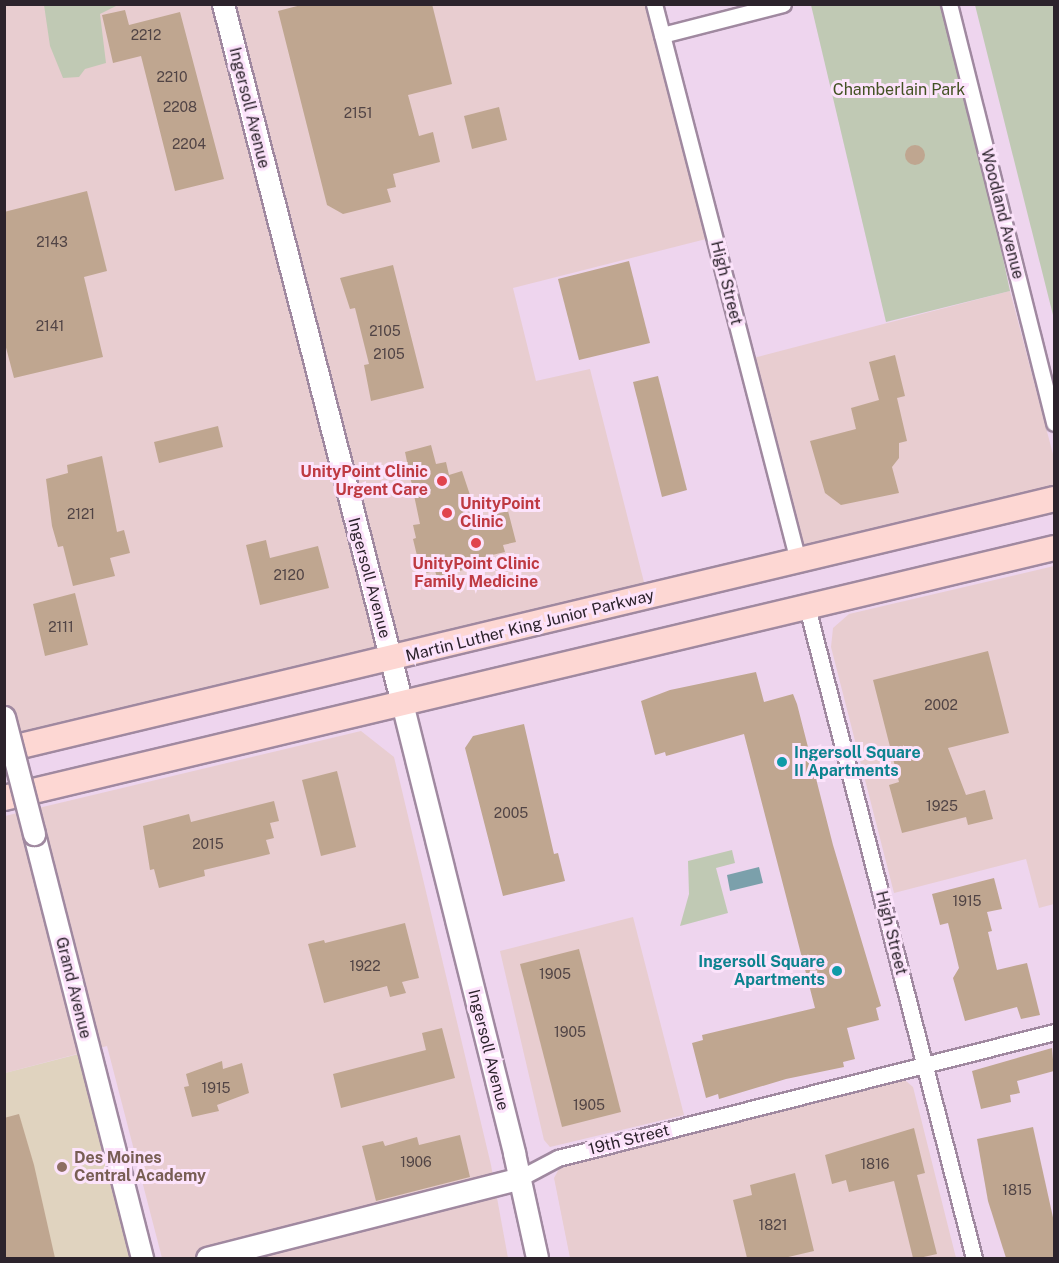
<!DOCTYPE html>
<html>
<head>
<meta charset="utf-8">
<style>
  body { margin:0 }
  #map { position:relative; width:1059px; height:1263px; overflow:hidden; background:#eed5ee; font-family:"Public Sans",sans-serif }
  div>[style] { position:absolute }
  .commercial>* { inset:0; background:#e8cdd0 }
  .education>* { inset:0; background:#e0d3bf }
  .green>* { inset:0; background:#c0c9b4 }
  .water>* { inset:0; background:#7ba0ab }
  .building>* { inset:0; background:#bfa690 }
  .round { border-radius:50% }
  .roads { filter:drop-shadow(2px 0 #a089a0) drop-shadow(-2px 0 #a089a0) drop-shadow(0 2px #a089a0) drop-shadow(0 -2px #a089a0) }
  .minor>* { height:15px; margin:-7.5px; padding:0 7.5px; transform-origin:7.5px; border-radius:7.5px; background:#fff }
  .secondary>* { height:21px; margin:-10.5px; padding:0 10.5px; transform-origin:10.5px; border-radius:10.5px; background:#fff }
  .primary>* { height:24px; margin:-12px; padding:0 12px; transform-origin:12px; border-radius:12px; background:#fdd7d3 }
  .bridges { filter:drop-shadow(2px 0 #a089a0) drop-shadow(-2px 0 #a089a0) drop-shadow(0 2px #a089a0) drop-shadow(0 -2px #a089a0) }
  .secondary-bridge>* { height:21px; margin:-10.5px; padding:0 10.5px; transform-origin:10.5px; border-radius:10.5px; background:#fff }
  .dots>* { width:16px; height:16px; translate:-50% -50%; box-sizing:border-box; border:3px solid #fce3fb; border-radius:50% }
  span { translate:-50% -50%; white-space:nowrap; text-align:center; line-height:1.15; -webkit-text-stroke:6px #fce3fb; paint-order:stroke }
  .number-label { font-size:14px; color:#514445 }
  .number-label span { -webkit-text-stroke-width:0 }
  .park-label { font-size:16px; color:#435223 }
  .street-label { font-size:16px; color:#2c232c }
  .health-label { font-size:16px; color:#be3a42; font-weight:700 }
  .right { translate:-100% -50%; text-align:right }
  .left { translate:0 -50%; text-align:left }
  .culture-label { font-size:16px; color:#0d838f; font-weight:700 }
  .education-label { font-size:16px; color:#785e54; font-weight:700 }
  .frame { position:absolute; inset:0; border:6px solid #2c232c; pointer-events:none }
</style>
</head>
<body>
<div id="map">
  <div class="commercial">
    <div style="clip-path:polygon(4px 5px,654px 5px,714px 237px,513px 288px,536px 381px,590px 369px,648px 598px,5px 750px)"></div>
    <div style="clip-path:polygon(1010px 291px,1054px 458px,1054px 499px,798px 561px,746px 360px)"></div>
    <div style="clip-path:polygon(1054px 566px,1054px 904px,1039px 908px,1026px 859px,894px 893px,831px 647px,833px 628px,849px 614px)"></div>
    <div style="clip-path:polygon(361px 731px,394px 757px,491px 1165px,508px 1258px,162px 1258px,107px 1046px,5px 1073px,5px 816px)"></div>
    <div style="clip-path:polygon(633px 917px,684px 1115px,550px 1147px,544px 1140px,500px 951px)"></div>
    <div style="clip-path:polygon(898px 1081px,906px 1081px,913px 1087px,956px 1258px,570px 1258px,554px 1178px,560px 1167px)"></div>
  </div>
  <div class="education">
    <div style="clip-path:polygon(90px 1051px,142px 1258px,5px 1258px,5px 1073px)"></div>
  </div>
  <div class="green">
    <div style="clip-path:polygon(44px 5px,118px 5px,100px 14px,106px 63px,85px 69px,79px 77px,63px 78px,50px 46px)"></div>
    <div style="clip-path:polygon(811px 5px,949px 5px,1010px 291px,886px 322px)"></div>
    <div style="clip-path:polygon(975px 5px,1054px 5px,1054px 319px)"></div>
    <div style="clip-path:polygon(732px 850px,735px 863px,716px 868px,728px 913px,680px 926px,689px 894px,688px 861px)"></div>
  </div>
  <div class="water">
    <div style="clip-path:polygon(759px 867px,763px 883px,730px 891px,727px 875px)"></div>
  </div>
  <div class="building">
    <div style="clip-path:polygon(305px 4px,432px 4px,452px 84px,408px 95px,419px 136px,433px 132px,440px 162px,393px 174px,396px 187px,387px 189px,391px 202px,343px 214px,327px 205px,278px 11px)"></div>
    <div style="clip-path:polygon(125px 10px,129px 25px,180px 12px,224px 179px,175px 191px,141px 56px,113px 63px,102px 15px)"></div>
    <div style="clip-path:polygon(499px 107px,507px 140px,472px 149px,464px 116px)"></div>
    <div class="round" style="left:905px;top:145px;width:20px;height:20px"></div>
    <div style="clip-path:polygon(87px 191px,107px 271px,84px 277px,103px 357px,14px 378px,4px 340px,4px 212px)"></div>
    <div style="clip-path:polygon(629px 261px,650px 343px,579px 360px,558px 279px)"></div>
    <div style="clip-path:polygon(393px 265px,424px 388px,371px 401px,364px 365px,369px 364px,355px 308px,350px 309px,340px 278px)"></div>
    <div style="clip-path:polygon(895px 355px,905px 396px,897px 398px,907px 441px,899px 443px,899px 458px,892px 467px,899px 493px,841px 505px,825px 493px,810px 441px,856px 429px,851px 408px,879px 400px,869px 362px)"></div>
    <div style="clip-path:polygon(658px 376px,687px 490px,662px 497px,633px 382px)"></div>
    <div style="clip-path:polygon(218px 426px,223px 447px,159px 463px,154px 442px)"></div>
    <div style="clip-path:polygon(431px 445px,436px 464px,446px 462px,449px 475px,462px 471px,478px 519px,508px 511px,516px 542px,503px 545px,505px 552px,488px 556px,489px 563px,437px 577px,435px 571px,426px 573px,423px 563px,419px 564px,413px 539px,416px 538px,413px 525px,420px 524px,405px 452px)"></div>
    <div style="clip-path:polygon(102px 456px,117px 532px,124px 530px,130px 553px,110px 558px,115px 576px,73px 586px,63px 546px,58px 547px,52px 526px,46px 479px,68px 473px,67px 465px)"></div>
    <div style="clip-path:polygon(266px 540px,270px 558px,318px 546px,329px 588px,260px 605px,246px 545px)"></div>
    <div style="clip-path:polygon(75px 593px,88px 645px,45px 656px,33px 604px)"></div>
    <div style="clip-path:polygon(988px 651px,1009px 733px,948px 748px,966px 795px,985px 790px,993px 819px,968px 825px,966px 817px,902px 833px,889px 785px,899px 782px,873px 680px)"></div>
    <div style="clip-path:polygon(756px 672px,764px 702px,793px 694px,797px 704px,833px 845px,881px 1006px,876px 1008px,879px 1020px,847px 1028px,855px 1059px,843px 1062px,844px 1067px,786px 1079px,719px 1099px,718px 1094px,706px 1098px,692px 1043px,703px 1040px,702px 1035px,815px 1008px,744px 734px,666px 756px,665px 752px,655px 755px,641px 701px,670px 690px)"></div>
    <div style="clip-path:polygon(524px 724px,554px 854px,558px 853px,565px 881px,503px 896px,465px 748px,473px 736px)"></div>
    <div style="clip-path:polygon(337px 771px,356px 847px,321px 856px,302px 780px)"></div>
    <div style="clip-path:polygon(274px 801px,279px 821px,270px 823px,274px 838px,266px 840px,270px 854px,204px 870px,205px 876px,159px 888px,154px 869px,150px 870px,143px 826px,189px 814px,191px 822px)"></div>
    <div style="clip-path:polygon(994px 878px,1002px 909px,987px 912px,992px 931px,988px 932px,997px 970px,1027px 963px,1040px 1015px,1021px 1019px,1017px 1007px,965px 1021px,953px 978px,959px 968px,948px 923px,940px 925px,932px 894px)"></div>
    <div style="clip-path:polygon(405px 923px,419px 978px,402px 982px,406px 993px,390px 997px,387px 986px,324px 1003px,308px 944px,324px 940px,325px 943px)"></div>
    <div style="clip-path:polygon(579px 949px,621px 1112px,562px 1127px,520px 964px)"></div>
    <div style="clip-path:polygon(442px 1028px,455px 1078px,341px 1108px,333px 1074px,426px 1050px,422px 1033px)"></div>
    <div style="clip-path:polygon(1052px 1048px,1054px 1071px,1017px 1081px,1020px 1093px,1010px 1095px,1011px 1102px,981px 1109px,972px 1071px)"></div>
    <div style="clip-path:polygon(222px 1061px,223px 1069px,242px 1063px,249px 1093px,217px 1105px,219px 1111px,192px 1117px,184px 1087px,189px 1086px,186px 1074px)"></div>
    <div style="clip-path:polygon(19px 1114px,34px 1165px,55px 1258px,4px 1258px,4px 1118px)"></div>
    <div style="clip-path:polygon(1033px 1127px,1054px 1222px,1054px 1258px,1006px 1258px,988px 1201px,977px 1139px)"></div>
    <div style="clip-path:polygon(914px 1128px,925px 1173px,917px 1175px,937px 1254px,919px 1258px,913px 1258px,894px 1181px,849px 1192px,846px 1180px,832px 1184px,825px 1155px)"></div>
    <div style="clip-path:polygon(460px 1135px,470px 1177px,376px 1201px,362px 1146px,383px 1141px,385px 1146px,417px 1137px,419px 1145px)"></div>
    <div style="clip-path:polygon(795px 1173px,814px 1251px,784px 1258px,747px 1258px,733px 1200px,752px 1195px,750px 1185px)"></div>
  </div>
  <div class="roads">
    <div class="minor">
      <div style="left:654px;top:4px;width:575px;rotate:75.5deg"></div>
      <div style="left:949px;top:4px;width:432px;rotate:75.9deg"></div>
      <div style="left:662px;top:35px;width:125px;rotate:-14.4deg"></div>
      <div style="left:807px;top:607px;width:672px;rotate:75.61deg"></div>
      <div style="left:520px;top:1178px;width:43px;rotate:-27.8deg"></div>
      <div style="left:558px;top:1158px;width:512px;rotate:-14.25deg"></div>
    </div>
    <div class="secondary">
      <div style="left:223px;top:4px;width:722px;rotate:75.64deg"></div>
      <div style="left:402px;top:703px;width:464px;rotate:76deg"></div>
      <div style="left:514px;top:1153px;width:107px;rotate:77.6deg"></div>
      <div style="left:34px;top:834px;width:438px;rotate:75.7deg"></div>
      <div style="left:207px;top:1258px;width:323px;rotate:-14.3deg"></div>
    </div>
    <div class="primary">
      <div style="left:4px;top:750px;width:1080px;rotate:-13.44deg"></div>
      <div style="left:4px;top:798px;width:1079px;rotate:-13.39deg"></div>
    </div>
  </div>
  <div class="bridges">
    <div class="secondary-bridge">
      <div style="left:4px;top:717px;width:121px;rotate:75.6deg"></div>
    </div>
  </div>
  <div class="dots">
    <div style="left:442px;top:481px;background:#e0444e"></div>
    <div style="left:447px;top:513px;background:#e0444e"></div>
    <div style="left:476px;top:543px;background:#e0444e"></div>
    <div style="left:782px;top:762px;background:#0f9aa8"></div>
    <div style="left:837px;top:971px;background:#0f9aa8"></div>
    <div style="left:62px;top:1167px;background:#8d6e63"></div>
  </div>
  <div class="number-label">
    <span style="left:146px;top:35px">2212</span>
    <span style="left:172px;top:77px">2210</span>
    <span style="left:180px;top:107px">2208</span>
    <span style="left:358px;top:113px">2151</span>
    <span style="left:189px;top:144px">2204</span>
    <span style="left:52px;top:242px">2143</span>
    <span style="left:50px;top:326px">2141</span>
    <span style="left:385px;top:331px">2105</span>
    <span style="left:389px;top:354px">2105</span>
    <span style="left:81px;top:514px">2121</span>
    <span style="left:289px;top:575px">2120</span>
    <span style="left:61px;top:627px">2111</span>
    <span style="left:941px;top:705px">2002</span>
    <span style="left:942px;top:806px">1925</span>
    <span style="left:511px;top:813px">2005</span>
    <span style="left:208px;top:844px">2015</span>
    <span style="left:967px;top:901px">1915</span>
    <span style="left:365px;top:966px">1922</span>
    <span style="left:555px;top:974px">1905</span>
    <span style="left:570px;top:1032px">1905</span>
    <span style="left:216px;top:1088px">1915</span>
    <span style="left:589px;top:1105px">1905</span>
    <span style="left:416px;top:1162px">1906</span>
    <span style="left:875px;top:1164px">1816</span>
    <span style="left:1017px;top:1190px">1815</span>
    <span style="left:773px;top:1225px">1821</span>
  </div>
  <div class="park-label">
    <span style="left:899px;top:90px">Chamberlain Park</span>
  </div>
  <div class="street-label">
    <span style="left:249px;top:108px;rotate:76deg">Ingersoll Avenue</span>
    <span style="left:1002px;top:214px;rotate:76deg">Woodland Avenue</span>
    <span style="left:726px;top:283px;rotate:76deg">High Street</span>
    <span style="left:369px;top:578px;rotate:75deg">Ingersoll Avenue</span>
    <span style="left:530px;top:626px;rotate:-14deg">Martin Luther King Junior Parkway</span>
    <span style="left:891px;top:933px;rotate:76deg">High Street</span>
    <span style="left:73px;top:988px;rotate:76deg">Grand Avenue</span>
    <span style="left:488px;top:1050px;rotate:76deg">Ingersoll Avenue</span>
    <span style="left:629px;top:1140px;rotate:-14deg">19th Street</span>
  </div>
  <div class="health-label">
    <span class="right" style="left:428px;top:481px">UnityPoint Clinic<br>Urgent Care</span>
    <span class="left" style="left:460px;top:513px">UnityPoint<br>Clinic</span>
    <span style="left:476px;top:573px">UnityPoint Clinic<br>Family Medicine</span>
  </div>
  <div class="culture-label">
    <span class="left" style="left:794px;top:762px">Ingersoll Square<br>II Apartments</span>
    <span class="right" style="left:825px;top:971px">Ingersoll Square<br>Apartments</span>
  </div>
  <div class="education-label">
    <span class="left" style="left:74px;top:1167px">Des Moines<br>Central Academy</span>
  </div>
  <div class="frame"></div>
</div>
</body>
</html>
